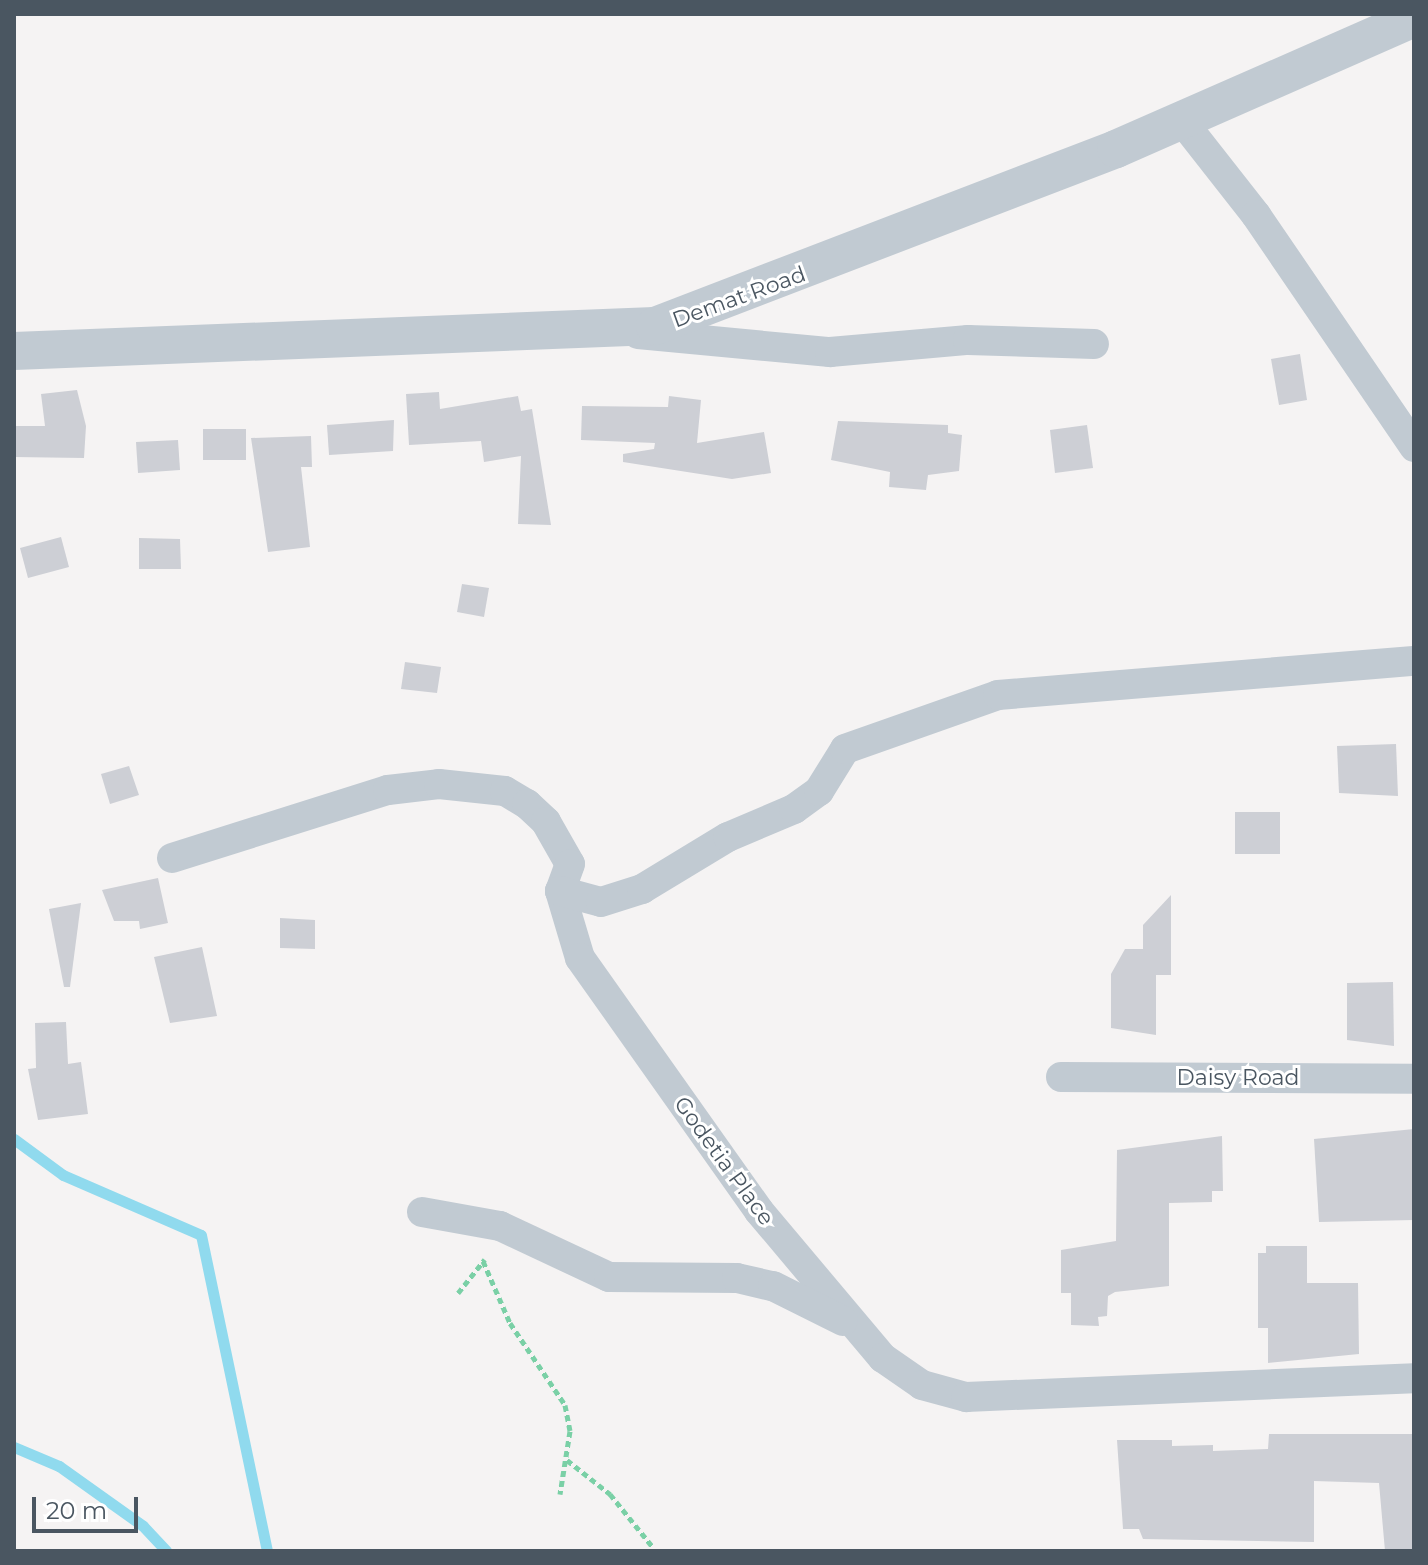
<!DOCTYPE html>
<html>
<head>
<meta charset="utf-8">
<style>
  body { margin:0 }
  #map { position:relative; width:1428px; height:1565px; overflow:hidden; background:#f5f3f3; font-family:Montserrat,sans-serif }
  div>[style] { position:absolute }
  .stream>* { height:11px; margin:-5.5px; padding:0 5.5px; transform-origin:5.5px; border-radius:5.5px; background:#90daee }
  .building>* { inset:0; background:#cdcfd5 }
  .path>* { height:5px; margin-top:-2.5px; transform-origin:0; background:repeating-linear-gradient(90deg,#7ad0a6 0 6px,transparent 0 10px) }
  .minor>* { height:30px; margin:-15px; padding:0 15px; transform-origin:15px; border-radius:15px; background:#c1cad2 }
  .tertiary>* { height:38px; margin:-19px; padding:0 19px; transform-origin:19px; border-radius:19px; background:#c1cad2 }
  span { translate:-50% -50%; white-space:nowrap; text-align:center; line-height:1.15; -webkit-text-stroke:6px #fff; paint-order:stroke }
  .street-label { font-size:22px; color:#4a5661 }
  .frame { position:absolute; inset:0; border:16px solid #4a5661; pointer-events:none }
  .scale { position:absolute; left:32px; top:1497px; width:106px; height:36px; box-sizing:border-box; border:4px solid #4a5661; border-top:0; padding-left:10px; font-size:24px; line-height:28px; white-space:nowrap; color:#4a5661; -webkit-text-stroke:6px #fff; paint-order:stroke }
</style>
</head>
<body>
<div id="map">
  <div class="stream">
    <div style="left:14px;top:1139px;width:61px;rotate:36.3deg"></div>
    <div style="left:63px;top:1175px;width:150px;rotate:23.5deg"></div>
    <div style="left:201px;top:1235px;width:323px;rotate:78.2deg"></div>
    <div style="left:14px;top:1447px;width:49px;rotate:22.9deg"></div>
    <div style="left:59px;top:1466px;width:103px;rotate:35.5deg"></div>
    <div style="left:143px;top:1526px;width:34px;rotate:47deg"></div>
  </div>
  <div class="building">
    <div style="clip-path:polygon(1300px 354px,1307px 400px,1279px 405px,1271px 359px)"></div>
    <div style="clip-path:polygon(77px 390px,86px 426px,84px 458px,14px 457px,14px 426px,45px 426px,41px 394px)"></div>
    <div style="clip-path:polygon(439px 392px,440px 409px,518px 396px,521px 411px,532px 409px,551px 525px,518px 524px,521px 456px,484px 462px,481px 441px,409px 445px,406px 394px)"></div>
    <div style="clip-path:polygon(669px 396px,701px 400px,697px 443px,764px 432px,771px 473px,732px 479px,623px 462px,623px 454px,654px 449px,655px 443px,581px 440px,582px 406px,668px 407px)"></div>
    <div style="clip-path:polygon(394px 420px,393px 451px,329px 455px,327px 425px)"></div>
    <div style="clip-path:polygon(838px 421px,948px 425px,948px 433px,962px 435px,959px 471px,928px 475px,926px 490px,889px 487px,890px 472px,831px 460px)"></div>
    <div style="clip-path:polygon(1087px 425px,1093px 468px,1055px 473px,1050px 430px)"></div>
    <div style="clip-path:polygon(203px 429px,246px 429px,246px 460px,203px 460px)"></div>
    <div style="clip-path:polygon(311px 436px,312px 467px,301px 467px,310px 547px,268px 552px,251px 438px)"></div>
    <div style="clip-path:polygon(178px 440px,180px 470px,138px 473px,136px 442px)"></div>
    <div style="clip-path:polygon(61px 537px,69px 567px,28px 578px,20px 548px)"></div>
    <div style="clip-path:polygon(139px 538px,180px 539px,181px 569px,139px 569px)"></div>
    <div style="clip-path:polygon(462px 584px,489px 588px,484px 617px,457px 612px)"></div>
    <div style="clip-path:polygon(405px 662px,441px 667px,437px 693px,401px 689px)"></div>
    <div style="clip-path:polygon(1396px 744px,1398px 796px,1339px 793px,1337px 746px)"></div>
    <div style="clip-path:polygon(129px 766px,139px 795px,110px 804px,101px 774px)"></div>
    <div style="clip-path:polygon(1235px 812px,1280px 812px,1280px 854px,1235px 854px)"></div>
    <div style="clip-path:polygon(158px 878px,168px 923px,140px 929px,139px 921px,114px 921px,102px 890px)"></div>
    <div style="clip-path:polygon(1171px 895px,1171px 975px,1156px 975px,1156px 1035px,1111px 1028px,1111px 974px,1125px 949px,1143px 949px,1143px 925px)"></div>
    <div style="clip-path:polygon(81px 903px,70px 987px,64px 987px,49px 909px)"></div>
    <div style="clip-path:polygon(280px 918px,315px 920px,315px 949px,280px 948px)"></div>
    <div style="clip-path:polygon(202px 947px,217px 1016px,170px 1023px,154px 957px)"></div>
    <div style="clip-path:polygon(1393px 982px,1394px 1046px,1347px 1040px,1347px 983px)"></div>
    <div style="clip-path:polygon(66px 1022px,68px 1064px,81px 1062px,88px 1114px,38px 1120px,28px 1069px,36px 1068px,35px 1023px)"></div>
    <div style="clip-path:polygon(1414px 1129px,1414px 1220px,1319px 1222px,1314px 1139px)"></div>
    <div style="clip-path:polygon(1222px 1136px,1223px 1191px,1212px 1191px,1212px 1202px,1169px 1203px,1169px 1286px,1115px 1292px,1108px 1296px,1107px 1316px,1098px 1317px,1099px 1326px,1071px 1325px,1071px 1293px,1061px 1293px,1061px 1250px,1116px 1241px,1117px 1150px)"></div>
    <div style="clip-path:polygon(1266px 1246px,1307px 1246px,1307px 1283px,1358px 1283px,1359px 1354px,1268px 1363px,1268px 1328px,1258px 1328px,1258px 1253px,1266px 1253px)"></div>
    <div style="clip-path:polygon(1269px 1434px,1414px 1434px,1414px 1551px,1385px 1551px,1379px 1483px,1314px 1481px,1314px 1542px,1143px 1539px,1139px 1529px,1123px 1529px,1117px 1440px,1172px 1440px,1172px 1446px,1213px 1445px,1213px 1451px,1268px 1449px)"></div>
  </div>
  <div class="path">
    <div style="left:483px;top:1261px;width:68px;rotate:66.5deg"></div>
    <div style="left:510px;top:1323px;width:99px;rotate:56.1deg"></div>
    <div style="left:565px;top:1405px;width:26px;rotate:79deg"></div>
    <div style="left:570px;top:1431px;width:64px;rotate:99deg"></div>
    <div style="left:458px;top:1293px;width:43px;rotate:-51.5deg"></div>
    <div style="left:567px;top:1460px;width:55px;rotate:38.3deg"></div>
    <div style="left:610px;top:1494px;width:67px;rotate:51.1deg"></div>
  </div>
  <div class="minor">
    <div style="left:1183px;top:122px;width:118px;rotate:51.9deg"></div>
    <div style="left:1256px;top:215px;width:281px;rotate:55.7deg"></div>
    <div style="left:638px;top:334px;width:193px;rotate:5.4deg"></div>
    <div style="left:830px;top:352px;width:139px;rotate:-5deg"></div>
    <div style="left:968px;top:340px;width:126px;rotate:1.8deg"></div>
    <div style="left:172px;top:858px;width:226px;rotate:-17.5deg"></div>
    <div style="left:388px;top:790px;width:51px;rotate:-6.7deg"></div>
    <div style="left:439px;top:784px;width:66px;rotate:6.1deg"></div>
    <div style="left:505px;top:791px;width:26px;rotate:31deg"></div>
    <div style="left:527px;top:804px;width:26px;rotate:43deg"></div>
    <div style="left:546px;top:822px;width:48px;rotate:60.3deg"></div>
    <div style="left:570px;top:864px;width:29px;rotate:110deg"></div>
    <div style="left:560px;top:891px;width:70px;rotate:73.4deg"></div>
    <div style="left:580px;top:958px;width:310px;rotate:54.7deg"></div>
    <div style="left:759px;top:1211px;width:192px;rotate:49.9deg"></div>
    <div style="left:883px;top:1358px;width:47px;rotate:34.7deg"></div>
    <div style="left:922px;top:1385px;width:46px;rotate:15.3deg"></div>
    <div style="left:966px;top:1397px;width:448px;rotate:-2.4deg"></div>
    <div style="left:560px;top:891px;width:42px;rotate:15deg"></div>
    <div style="left:601px;top:902px;width:43px;rotate:-17.6deg"></div>
    <div style="left:642px;top:889px;width:100px;rotate:-31.2deg"></div>
    <div style="left:728px;top:837px;width:72px;rotate:-23deg"></div>
    <div style="left:794px;top:809px;width:31px;rotate:-36deg"></div>
    <div style="left:819px;top:791px;width:49px;rotate:-58.2deg"></div>
    <div style="left:845px;top:749px;width:162px;rotate:-19.4deg"></div>
    <div style="left:998px;top:695px;width:417px;rotate:-4.7deg"></div>
    <div style="left:1061px;top:1077px;width:353px;rotate:0.3deg"></div>
    <div style="left:422px;top:1212px;width:79px;rotate:10.2deg"></div>
    <div style="left:500px;top:1226px;width:120px;rotate:25.1deg"></div>
    <div style="left:609px;top:1277px;width:128px;rotate:0.4deg"></div>
    <div style="left:737px;top:1278px;width:37px;rotate:13deg"></div>
    <div style="left:773px;top:1286px;width:78px;rotate:26.6deg"></div>
  </div>
  <div class="tertiary">
    <div style="left:14px;top:351px;width:641px;rotate:-2.23deg"></div>
    <div style="left:655px;top:326px;width:494px;rotate:-21deg"></div>
    <div style="left:1116px;top:149px;width:326px;rotate:-23.7deg"></div>
  </div>
  <div class="street-label">
    <span style="left:739px;top:297px;rotate:-20deg">Demat Road</span>
    <span style="left:1238px;top:1078px">Daisy Road</span>
    <span style="left:724px;top:1161px;rotate:54deg">Godetia Place</span>
  </div>
  <div class="frame"></div>
  <div class="scale">20 m</div>
</div>
</body>
</html>
